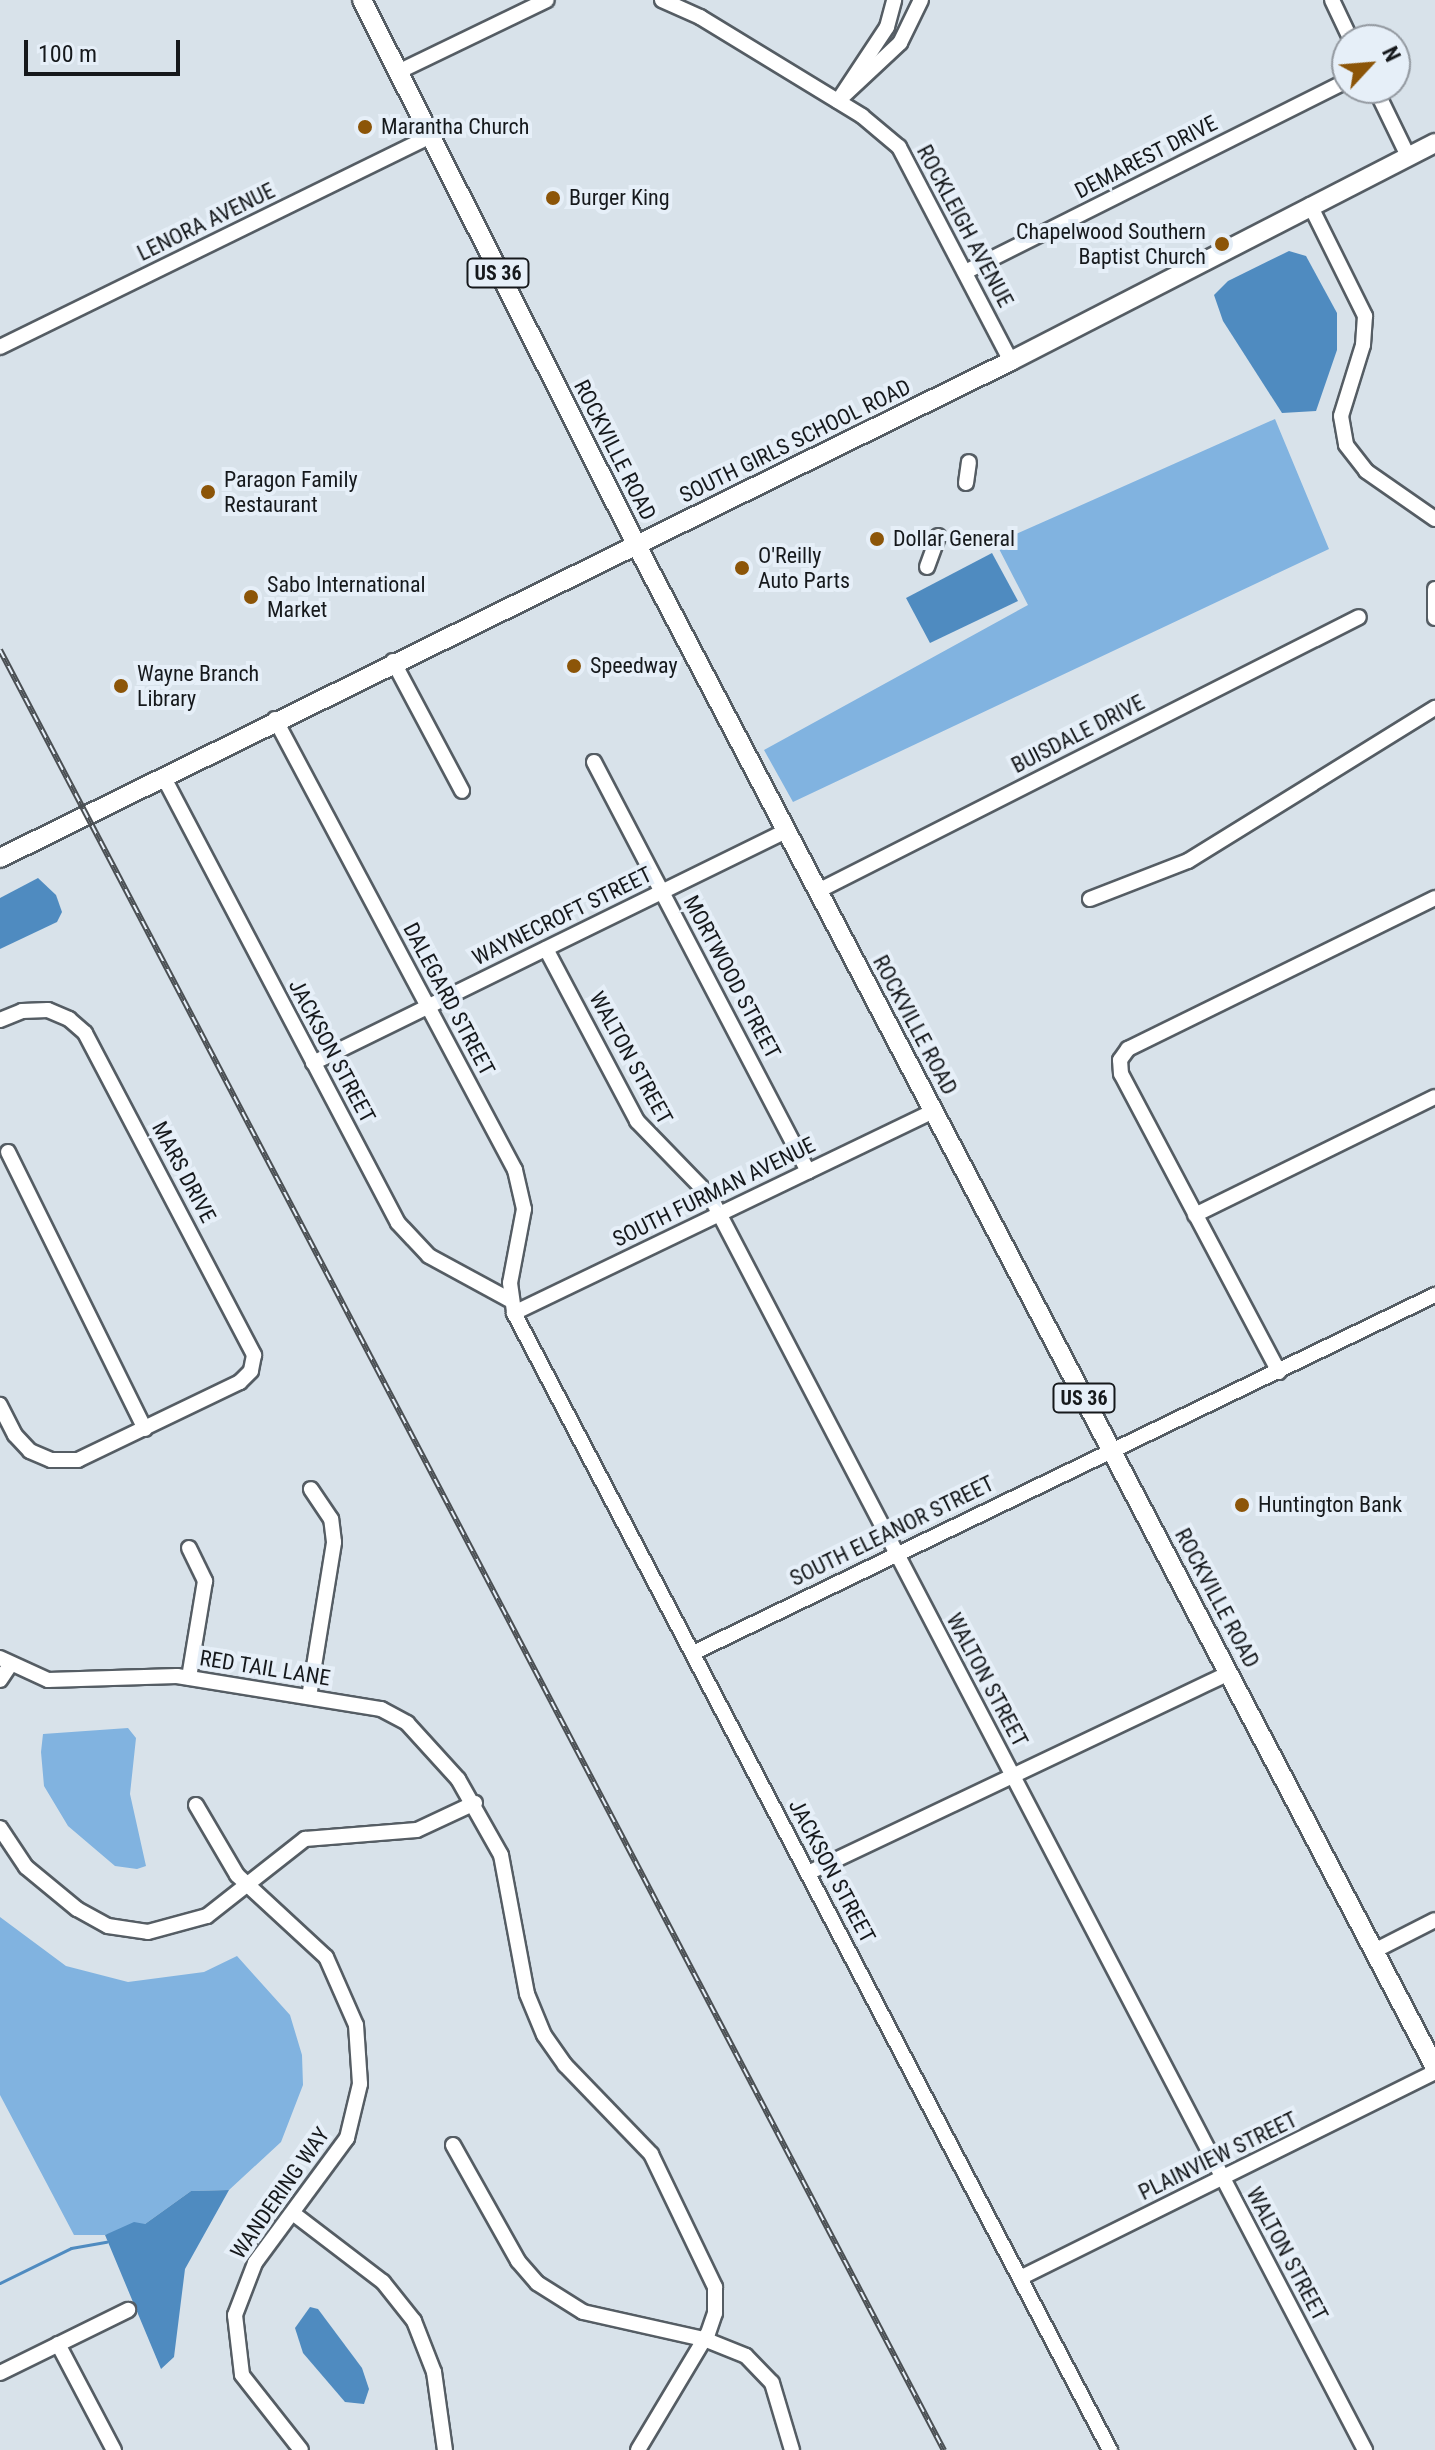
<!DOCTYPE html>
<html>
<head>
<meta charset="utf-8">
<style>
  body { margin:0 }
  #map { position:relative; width:1435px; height:2450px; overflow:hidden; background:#d8e2ea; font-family:"Roboto Condensed",sans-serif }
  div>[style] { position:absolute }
  .green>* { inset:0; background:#81b3e0 }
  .water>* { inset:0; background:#4f8bc0 }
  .stream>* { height:3px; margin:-1.5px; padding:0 1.5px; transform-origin:1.5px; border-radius:1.5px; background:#4f8bc0 }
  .roads { filter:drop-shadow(2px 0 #555d64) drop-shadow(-2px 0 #555d64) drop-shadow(0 2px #555d64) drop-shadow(0 -2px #555d64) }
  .minor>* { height:14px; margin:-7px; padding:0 7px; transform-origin:7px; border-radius:7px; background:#fff }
  .major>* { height:18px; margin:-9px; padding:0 9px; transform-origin:9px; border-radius:9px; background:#fff }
  .rail>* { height:6px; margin-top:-3px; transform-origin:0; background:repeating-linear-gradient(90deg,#e6eff8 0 9px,#4a4f53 0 18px); box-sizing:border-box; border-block:2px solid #4a4f53 }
  .dots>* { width:22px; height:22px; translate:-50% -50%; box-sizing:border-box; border:4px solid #e6eff8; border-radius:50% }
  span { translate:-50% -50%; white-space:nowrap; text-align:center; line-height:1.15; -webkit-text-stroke:8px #e6eff8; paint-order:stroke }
  .shield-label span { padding:2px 6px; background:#e6eff8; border:2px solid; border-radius:6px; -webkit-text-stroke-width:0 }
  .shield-label { font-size:20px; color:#16191c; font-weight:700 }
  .poi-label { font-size:22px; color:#16191c }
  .left { translate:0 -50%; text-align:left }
  .right { translate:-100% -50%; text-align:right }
  .street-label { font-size:22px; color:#16191c }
  .north { position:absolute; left:1331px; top:24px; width:80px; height:80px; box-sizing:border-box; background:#e6eff8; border:2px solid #9399a0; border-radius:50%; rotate:64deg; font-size:22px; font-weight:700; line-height:32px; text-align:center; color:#16191c }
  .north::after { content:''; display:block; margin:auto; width:28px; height:36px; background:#8c5508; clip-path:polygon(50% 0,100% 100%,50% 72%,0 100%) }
  .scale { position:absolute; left:24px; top:40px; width:156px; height:36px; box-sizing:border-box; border:4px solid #16191c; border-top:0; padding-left:10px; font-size:24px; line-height:28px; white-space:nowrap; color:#16191c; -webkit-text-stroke:6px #e6eff8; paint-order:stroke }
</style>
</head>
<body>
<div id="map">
  <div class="green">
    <div style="clip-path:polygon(1275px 419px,1329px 549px,793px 802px,764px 750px,1028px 605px,996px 543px)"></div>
    <div style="clip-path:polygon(128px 1728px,136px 1738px,130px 1794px,146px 1866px,137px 1869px,115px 1866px,68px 1826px,44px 1786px,41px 1752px,43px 1734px)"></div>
    <div style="clip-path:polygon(0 1917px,66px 1966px,128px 1982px,204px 1972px,237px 1956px,290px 2015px,302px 2055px,303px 2085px,281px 2142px,229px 2190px,191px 2191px,145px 2224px,105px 2235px,74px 2235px,0 2095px)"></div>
  </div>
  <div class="water">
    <div style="clip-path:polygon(1289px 251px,1306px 256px,1337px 313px,1337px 350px,1316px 411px,1282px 413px,1223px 321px,1214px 295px,1228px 281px)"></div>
    <div style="clip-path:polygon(992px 553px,1018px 601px,930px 643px,906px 598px)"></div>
    <div style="clip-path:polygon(38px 878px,56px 895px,62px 912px,57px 922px,0 949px,0 898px)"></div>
    <div style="clip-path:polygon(229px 2190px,185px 2269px,174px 2357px,161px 2369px,105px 2235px,134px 2222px,145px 2224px,191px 2191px)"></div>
    <div style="clip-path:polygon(310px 2307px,318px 2309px,362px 2368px,369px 2389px,364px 2404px,345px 2402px,303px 2353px,295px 2328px)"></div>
  </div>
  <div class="stream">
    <div style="left:0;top:2283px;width:79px;rotate:-26.2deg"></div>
    <div style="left:71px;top:2248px;width:36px;rotate:-10deg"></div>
  </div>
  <div class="roads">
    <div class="minor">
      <div style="left:662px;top:0;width:42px;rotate:24.1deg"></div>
      <div style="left:700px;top:17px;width:190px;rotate:31.4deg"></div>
      <div style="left:862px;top:116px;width:48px;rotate:40deg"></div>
      <div style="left:899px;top:147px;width:242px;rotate:62.4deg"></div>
      <div style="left:1332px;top:0;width:44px;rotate:64.6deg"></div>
      <div style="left:398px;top:72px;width:165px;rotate:-25.8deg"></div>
      <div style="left:1375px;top:88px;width:76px;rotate:64.1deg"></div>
      <div style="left:838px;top:101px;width:85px;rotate:-43.1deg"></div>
      <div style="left:900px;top:43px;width:48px;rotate:-64deg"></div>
      <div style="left:838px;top:101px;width:89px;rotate:-56.5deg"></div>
      <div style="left:887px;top:27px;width:28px;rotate:-75deg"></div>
      <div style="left:1310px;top:205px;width:124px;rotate:63.6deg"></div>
      <div style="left:1365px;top:316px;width:29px;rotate:94deg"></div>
      <div style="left:1363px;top:345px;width:74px;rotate:107.2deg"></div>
      <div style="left:1341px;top:416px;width:29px;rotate:80deg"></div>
      <div style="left:1346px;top:445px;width:33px;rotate:52deg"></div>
      <div style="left:1366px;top:471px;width:84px;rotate:34.8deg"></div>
      <div style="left:965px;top:272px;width:427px;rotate:-26.6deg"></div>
      <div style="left:0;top:347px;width:479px;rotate:-26.1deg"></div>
      <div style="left:966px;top:483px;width:21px;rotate:-82deg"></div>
      <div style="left:927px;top:567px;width:33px;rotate:-70deg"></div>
      <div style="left:1435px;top:589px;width:29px;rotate:90deg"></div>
      <div style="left:393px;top:661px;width:147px;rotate:62deg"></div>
      <div style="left:275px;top:719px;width:511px;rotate:61.98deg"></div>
      <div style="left:515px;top:1170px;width:40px;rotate:77deg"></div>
      <div style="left:524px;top:1209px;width:75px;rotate:100.7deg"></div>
      <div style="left:510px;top:1283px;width:30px;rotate:82deg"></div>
      <div style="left:514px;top:1313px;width:1284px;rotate:62.34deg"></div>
      <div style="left:594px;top:762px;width:462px;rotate:62.4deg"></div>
      <div style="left:163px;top:776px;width:505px;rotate:62.27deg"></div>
      <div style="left:398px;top:1223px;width:45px;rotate:46.8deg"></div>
      <div style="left:429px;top:1256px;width:92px;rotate:28.5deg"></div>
      <div style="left:818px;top:891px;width:606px;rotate:-26.86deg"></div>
      <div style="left:1090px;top:899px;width:105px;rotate:-21.2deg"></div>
      <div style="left:1188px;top:861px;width:291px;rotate:-31.8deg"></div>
      <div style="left:546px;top:949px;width:195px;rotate:62.1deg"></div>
      <div style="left:637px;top:1121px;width:105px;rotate:45.8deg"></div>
      <div style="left:710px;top:1196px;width:1415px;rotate:62.42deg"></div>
      <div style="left:0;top:1020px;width:24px;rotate:-22deg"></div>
      <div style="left:22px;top:1011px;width:26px;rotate:-2deg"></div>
      <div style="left:48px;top:1010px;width:23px;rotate:23deg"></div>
      <div style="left:69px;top:1019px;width:21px;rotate:41deg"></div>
      <div style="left:85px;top:1033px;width:364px;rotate:62.3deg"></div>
      <div style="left:254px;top:1355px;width:16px;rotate:101deg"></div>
      <div style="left:251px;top:1371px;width:16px;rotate:135deg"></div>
      <div style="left:240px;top:1382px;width:180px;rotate:154.3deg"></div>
      <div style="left:78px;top:1460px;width:27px;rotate:180deg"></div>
      <div style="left:51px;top:1460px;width:23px;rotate:-157deg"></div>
      <div style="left:30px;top:1451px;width:22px;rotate:-133deg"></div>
      <div style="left:15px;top:1435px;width:34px;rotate:-117deg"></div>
      <div style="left:313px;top:1063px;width:527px;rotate:-26.13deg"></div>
      <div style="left:8px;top:1152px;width:309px;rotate:63.7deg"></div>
      <div style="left:1195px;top:1215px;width:267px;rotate:-26.2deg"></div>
      <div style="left:514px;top:1313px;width:465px;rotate:-25.7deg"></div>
      <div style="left:1279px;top:1372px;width:337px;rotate:-117.9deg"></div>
      <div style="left:1121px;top:1074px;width:14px;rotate:-94deg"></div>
      <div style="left:1120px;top:1060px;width:14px;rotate:-54deg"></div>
      <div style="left:1128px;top:1049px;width:342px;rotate:-26.2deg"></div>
      <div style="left:189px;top:1548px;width:37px;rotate:64deg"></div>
      <div style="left:205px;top:1581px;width:98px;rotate:99.4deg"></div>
      <div style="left:693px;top:1653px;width:824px;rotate:-25.76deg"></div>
      <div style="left:0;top:1658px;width:53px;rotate:24.6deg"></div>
      <div style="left:48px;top:1680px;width:129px;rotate:-1.8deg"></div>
      <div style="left:177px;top:1676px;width:207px;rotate:9.2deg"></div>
      <div style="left:381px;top:1709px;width:30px;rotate:28deg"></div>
      <div style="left:407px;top:1723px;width:76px;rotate:47.7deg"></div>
      <div style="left:458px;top:1779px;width:87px;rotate:60.5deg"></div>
      <div style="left:501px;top:1855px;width:141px;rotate:79.4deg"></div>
      <div style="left:527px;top:1994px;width:44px;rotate:67.5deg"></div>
      <div style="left:544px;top:2035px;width:37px;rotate:55deg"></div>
      <div style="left:565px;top:2065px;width:124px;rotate:46deg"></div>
      <div style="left:651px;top:2154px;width:148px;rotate:64.3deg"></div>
      <div style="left:715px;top:2287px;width:26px;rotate:90deg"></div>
      <div style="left:715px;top:2313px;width:21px;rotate:109deg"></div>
      <div style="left:708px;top:2333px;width:136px;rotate:120.9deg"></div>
      <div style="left:0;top:1680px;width:18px;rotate:-56deg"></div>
      <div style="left:309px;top:1697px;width:157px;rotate:-80.8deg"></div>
      <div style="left:334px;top:1542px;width:23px;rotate:-97deg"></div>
      <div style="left:331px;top:1519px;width:36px;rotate:-124deg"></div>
      <div style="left:196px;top:1805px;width:81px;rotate:59.6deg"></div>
      <div style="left:237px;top:1875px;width:121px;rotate:42.7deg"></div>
      <div style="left:326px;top:1957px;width:74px;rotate:66.2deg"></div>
      <div style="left:356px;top:2025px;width:59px;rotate:86.1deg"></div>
      <div style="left:360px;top:2084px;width:56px;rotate:103.5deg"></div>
      <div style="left:347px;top:2138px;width:155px;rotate:126.4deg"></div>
      <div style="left:255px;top:2263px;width:56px;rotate:111deg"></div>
      <div style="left:235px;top:2315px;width:60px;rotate:83.3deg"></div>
      <div style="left:242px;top:2375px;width:95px;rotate:51.8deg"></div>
      <div style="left:0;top:1828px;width:47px;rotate:56.3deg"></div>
      <div style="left:26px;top:1867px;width:66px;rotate:39.5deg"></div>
      <div style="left:77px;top:1909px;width:35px;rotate:29deg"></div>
      <div style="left:108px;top:1926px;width:40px;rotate:8.5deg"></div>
      <div style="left:148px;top:1932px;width:61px;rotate:-15.2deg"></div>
      <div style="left:207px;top:1916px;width:125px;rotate:-38.2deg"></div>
      <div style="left:305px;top:1839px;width:112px;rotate:-4.6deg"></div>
      <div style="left:417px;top:1830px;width:64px;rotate:-25deg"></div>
      <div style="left:808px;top:1873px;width:466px;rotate:-25.4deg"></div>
      <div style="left:1374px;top:1951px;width:68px;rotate:-26.9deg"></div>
      <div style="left:453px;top:2145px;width:133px;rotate:60.7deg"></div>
      <div style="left:518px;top:2261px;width:29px;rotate:49deg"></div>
      <div style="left:537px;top:2283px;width:54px;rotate:32.2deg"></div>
      <div style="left:583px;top:2312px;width:124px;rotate:12.6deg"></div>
      <div style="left:704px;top:2339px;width:45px;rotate:22deg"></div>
      <div style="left:746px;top:2356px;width:37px;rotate:46deg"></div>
      <div style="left:772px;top:2383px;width:70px;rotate:73.4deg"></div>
      <div style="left:294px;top:2214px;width:112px;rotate:37.4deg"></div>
      <div style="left:383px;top:2282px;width:50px;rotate:51.5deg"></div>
      <div style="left:414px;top:2321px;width:55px;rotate:68.6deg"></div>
      <div style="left:434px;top:2372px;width:79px;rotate:82deg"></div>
      <div style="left:1020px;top:2278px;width:463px;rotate:-26.4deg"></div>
      <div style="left:58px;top:2344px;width:120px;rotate:62.2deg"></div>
      <div style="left:0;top:2373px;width:143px;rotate:-26.2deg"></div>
    </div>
    <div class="major">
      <div style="left:362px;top:0;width:611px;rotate:63.27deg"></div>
      <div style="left:637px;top:546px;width:1718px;rotate:62.32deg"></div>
      <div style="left:0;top:858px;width:1127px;rotate:-26.18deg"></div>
      <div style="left:1011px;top:361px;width:477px;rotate:-27.2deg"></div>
    </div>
  </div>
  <div class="rail">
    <div style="left:0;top:650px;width:2033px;rotate:62.33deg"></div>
  </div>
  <div class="dots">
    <div style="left:365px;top:127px;background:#8c5508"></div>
    <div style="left:553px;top:198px;background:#8c5508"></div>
    <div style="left:1222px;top:244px;background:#8c5508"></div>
    <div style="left:208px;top:492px;background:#8c5508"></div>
    <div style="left:877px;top:539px;background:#8c5508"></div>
    <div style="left:742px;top:568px;background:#8c5508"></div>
    <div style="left:251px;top:597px;background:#8c5508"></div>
    <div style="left:574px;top:666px;background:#8c5508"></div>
    <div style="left:121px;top:686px;background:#8c5508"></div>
    <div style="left:1242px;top:1505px;background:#8c5508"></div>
  </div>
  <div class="shield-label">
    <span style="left:498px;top:273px">US 36</span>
    <span style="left:1084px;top:1398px">US 36</span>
  </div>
  <div class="poi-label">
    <span class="left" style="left:381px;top:127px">Marantha Church</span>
    <span class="left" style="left:569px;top:198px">Burger King</span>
    <span class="right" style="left:1206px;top:244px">Chapelwood Southern<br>Baptist Church</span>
    <span class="left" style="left:224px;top:492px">Paragon Family<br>Restaurant</span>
    <span class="left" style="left:893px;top:539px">Dollar General</span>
    <span class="left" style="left:758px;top:568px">O'Reilly<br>Auto Parts</span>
    <span class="left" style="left:267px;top:597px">Sabo International<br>Market</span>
    <span class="left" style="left:590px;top:666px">Speedway</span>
    <span class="left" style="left:137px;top:686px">Wayne Branch<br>Library</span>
    <span class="left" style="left:1258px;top:1505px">Huntington Bank</span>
  </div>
  <div class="street-label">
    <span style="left:1146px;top:157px;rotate:-27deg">DEMAREST DRIVE</span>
    <span style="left:206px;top:222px;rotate:-26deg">LENORA AVENUE</span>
    <span style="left:965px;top:226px;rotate:62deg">ROCKLEIGH AVENUE</span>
    <span style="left:795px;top:441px;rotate:-26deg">SOUTH GIRLS SCHOOL ROAD</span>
    <span style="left:615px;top:450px;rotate:63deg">ROCKVILLE ROAD</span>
    <span style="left:1078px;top:734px;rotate:-27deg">BUISDALE DRIVE</span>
    <span style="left:562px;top:916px;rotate:-26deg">WAYNECROFT STREET</span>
    <span style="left:732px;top:977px;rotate:62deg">MORTWOOD STREET</span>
    <span style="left:449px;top:999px;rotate:62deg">DALEGARD STREET</span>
    <span style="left:915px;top:1025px;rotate:62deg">ROCKVILLE ROAD</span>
    <span style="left:332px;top:1051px;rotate:62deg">JACKSON STREET</span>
    <span style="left:631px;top:1058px;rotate:61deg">WALTON STREET</span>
    <span style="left:184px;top:1172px;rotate:62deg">MARS DRIVE</span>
    <span style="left:714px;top:1192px;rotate:-26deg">SOUTH FURMAN AVENUE</span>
    <span style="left:892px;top:1531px;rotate:-26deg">SOUTH ELEANOR STREET</span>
    <span style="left:1217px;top:1598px;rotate:62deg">ROCKVILLE ROAD</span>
    <span style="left:265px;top:1668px;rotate:9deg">RED TAIL LANE</span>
    <span style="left:987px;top:1680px;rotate:62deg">WALTON STREET</span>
    <span style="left:832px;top:1871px;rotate:62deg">JACKSON STREET</span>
    <span style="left:1218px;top:2156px;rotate:-26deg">PLAINVIEW STREET</span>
    <span style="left:280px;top:2193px;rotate:-55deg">WANDERING WAY</span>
    <span style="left:1287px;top:2254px;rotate:62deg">WALTON STREET</span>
  </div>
  <div class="north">N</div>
  <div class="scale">100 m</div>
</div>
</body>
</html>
